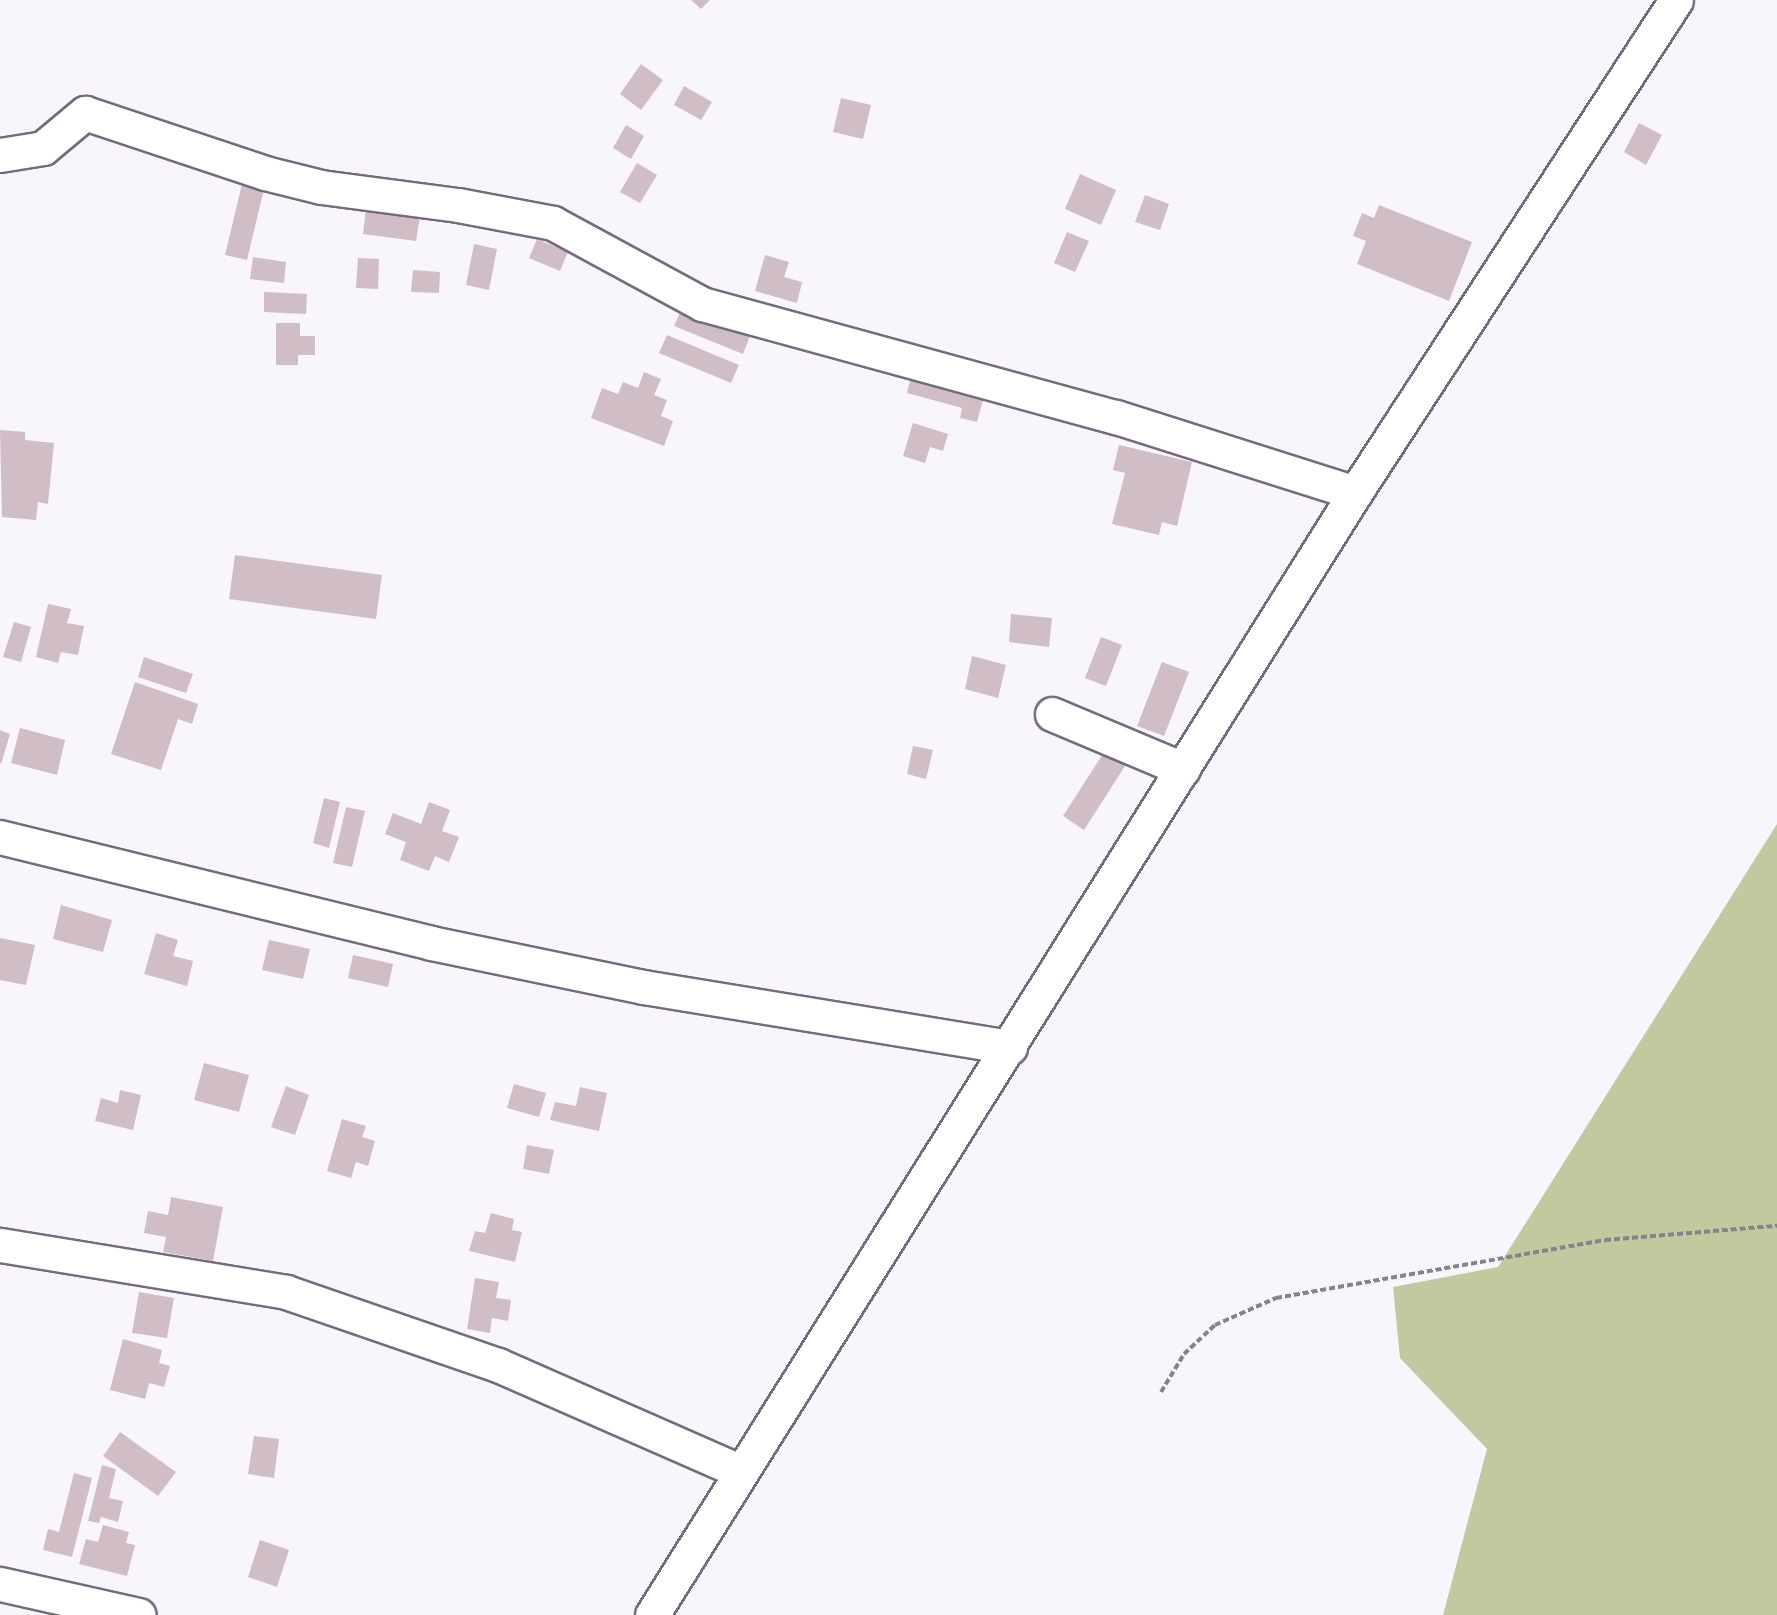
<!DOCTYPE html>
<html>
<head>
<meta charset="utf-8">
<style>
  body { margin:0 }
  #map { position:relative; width:1777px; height:1615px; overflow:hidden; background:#f9f5fd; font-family:Lato,sans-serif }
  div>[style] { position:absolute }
  .forest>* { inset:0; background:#c1ca9f }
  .building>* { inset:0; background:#d1bdc6 }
  .path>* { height:4px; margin-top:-2px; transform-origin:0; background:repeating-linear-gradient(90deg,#87838a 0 6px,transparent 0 9px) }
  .roads { filter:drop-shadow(2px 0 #736c7c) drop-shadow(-2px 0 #736c7c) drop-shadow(0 2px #736c7c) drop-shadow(0 -2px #736c7c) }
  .minor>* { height:33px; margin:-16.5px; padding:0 16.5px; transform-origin:16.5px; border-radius:16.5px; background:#fff }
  span { translate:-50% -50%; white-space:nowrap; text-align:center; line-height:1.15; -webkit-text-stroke:5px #fff; paint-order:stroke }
</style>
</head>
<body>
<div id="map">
  <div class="forest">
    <div style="clip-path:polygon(1777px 824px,1777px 1615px,1443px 1615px,1487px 1449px,1400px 1358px,1393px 1287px,1498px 1267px)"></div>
  </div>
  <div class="building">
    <div style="clip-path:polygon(691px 0,710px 0,701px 9px)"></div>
    <div style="clip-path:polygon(641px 64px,663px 80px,641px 110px,620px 94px)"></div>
    <div style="clip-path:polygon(684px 86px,712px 102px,701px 120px,674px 105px)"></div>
    <div style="clip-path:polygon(841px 98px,871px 105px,863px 139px,833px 132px)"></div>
    <div style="clip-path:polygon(1639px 123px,1662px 135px,1646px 165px,1624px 152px)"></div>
    <div style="clip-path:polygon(626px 125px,644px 136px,631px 159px,613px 148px)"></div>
    <div style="clip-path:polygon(637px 163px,657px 175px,640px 203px,620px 192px)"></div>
    <div style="clip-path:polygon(1080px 174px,1116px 190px,1101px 225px,1065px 209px)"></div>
    <div style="clip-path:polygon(242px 184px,264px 189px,247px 260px,225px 255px)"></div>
    <div style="clip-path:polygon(1145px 195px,1169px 204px,1160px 230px,1135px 222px)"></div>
    <div style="clip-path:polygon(1379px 205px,1472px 242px,1449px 301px,1357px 264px,1366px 241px,1353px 236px,1362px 213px,1374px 218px)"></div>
    <div style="clip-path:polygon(366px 209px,420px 217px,416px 241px,363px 234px)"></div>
    <div style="clip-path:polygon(1067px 232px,1089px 241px,1075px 272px,1054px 263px)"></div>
    <div style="clip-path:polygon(537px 239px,568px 252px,560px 271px,529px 258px)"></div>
    <div style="clip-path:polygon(474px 244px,497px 249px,489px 290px,466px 285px)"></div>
    <div style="clip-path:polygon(765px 255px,789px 262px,784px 277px,802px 282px,797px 303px,755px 291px)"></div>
    <div style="clip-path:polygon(253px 257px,286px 262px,284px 283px,250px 279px)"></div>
    <div style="clip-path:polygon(358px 258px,379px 259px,378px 289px,356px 288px)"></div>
    <div style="clip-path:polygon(413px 270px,440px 272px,439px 293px,411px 292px)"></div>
    <div style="clip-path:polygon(264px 292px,307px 294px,306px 314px,264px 312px)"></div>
    <div style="clip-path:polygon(684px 303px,752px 331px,743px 354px,674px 326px)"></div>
    <div style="clip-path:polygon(276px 323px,300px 323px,300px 336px,315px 336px,315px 355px,298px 355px,298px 365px,276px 365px)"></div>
    <div style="clip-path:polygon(667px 335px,739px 365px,731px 383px,659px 353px)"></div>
    <div style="clip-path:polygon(644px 372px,661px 379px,654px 395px,667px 400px,661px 416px,673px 421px,664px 446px,591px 418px,602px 388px,618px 394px,623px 382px,638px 388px)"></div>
    <div style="clip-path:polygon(911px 377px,984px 396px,977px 422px,960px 418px,962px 408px,907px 393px)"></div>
    <div style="clip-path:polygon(913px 423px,948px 434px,943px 451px,930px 447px,925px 463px,903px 456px)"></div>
    <div style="clip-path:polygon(0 430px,25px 432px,25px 440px,54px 443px,48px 504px,38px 502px,36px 520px,2px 517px)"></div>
    <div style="clip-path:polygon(1119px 445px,1192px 462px,1177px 526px,1162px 522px,1159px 535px,1112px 524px,1125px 473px,1113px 470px)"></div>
    <div style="clip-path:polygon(235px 555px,382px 575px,376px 619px,229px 599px)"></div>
    <div style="clip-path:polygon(48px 604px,71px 609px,67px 623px,84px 626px,78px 655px,61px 652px,58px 663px,36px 657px)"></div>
    <div style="clip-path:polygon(1011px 614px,1052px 618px,1049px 647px,1009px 642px)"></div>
    <div style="clip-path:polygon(14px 622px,31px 627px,21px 662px,3px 657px)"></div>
    <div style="clip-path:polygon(1101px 637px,1122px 645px,1106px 686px,1085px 678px)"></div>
    <div style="clip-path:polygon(972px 656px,1006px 665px,998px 698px,965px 689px)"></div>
    <div style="clip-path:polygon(144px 657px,193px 674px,186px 693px,138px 677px)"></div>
    <div style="clip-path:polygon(1162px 662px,1189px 672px,1164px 736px,1137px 726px)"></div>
    <div style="clip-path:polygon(135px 682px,198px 704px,192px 724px,178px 719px,161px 770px,111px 754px)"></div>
    <div style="clip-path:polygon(20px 728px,65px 740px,57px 775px,11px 763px)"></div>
    <div style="clip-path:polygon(0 730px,10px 734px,1px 764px,0 763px)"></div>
    <div style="clip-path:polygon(913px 746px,933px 750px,926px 779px,907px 774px)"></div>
    <div style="clip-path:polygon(1106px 749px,1127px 763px,1084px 830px,1063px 816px)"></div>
    <div style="clip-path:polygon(324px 798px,340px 802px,329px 848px,313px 843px)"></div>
    <div style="clip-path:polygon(429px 802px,450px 810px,442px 831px,459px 837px,449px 862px,435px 856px,429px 871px,400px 860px,406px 842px,385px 834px,393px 813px,421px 824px)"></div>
    <div style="clip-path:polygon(346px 807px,365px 811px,352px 867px,333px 863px)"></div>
    <div style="clip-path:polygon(61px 905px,112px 920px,103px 952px,53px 939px)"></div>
    <div style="clip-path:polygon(156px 933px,178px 940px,173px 956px,193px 961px,187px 986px,144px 974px)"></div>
    <div style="clip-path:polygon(0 938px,35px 945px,26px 985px,0 980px)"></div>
    <div style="clip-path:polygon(269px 940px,310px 949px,303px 979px,262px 970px)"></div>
    <div style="clip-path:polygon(353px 955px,393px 964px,388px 987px,348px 978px)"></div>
    <div style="clip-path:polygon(204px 1063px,249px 1075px,239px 1112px,194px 1100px)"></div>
    <div style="clip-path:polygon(514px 1084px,546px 1093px,539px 1117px,507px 1108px)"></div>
    <div style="clip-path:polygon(286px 1086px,309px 1095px,295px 1135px,271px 1127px)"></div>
    <div style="clip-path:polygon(580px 1087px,607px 1093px,599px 1131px,550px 1120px,555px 1102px,576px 1106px)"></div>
    <div style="clip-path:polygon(120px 1090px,141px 1095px,133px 1130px,95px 1121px,101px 1098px,118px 1103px)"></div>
    <div style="clip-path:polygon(342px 1119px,366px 1126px,362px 1137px,375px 1141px,368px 1166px,356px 1162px,351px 1178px,327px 1171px)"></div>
    <div style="clip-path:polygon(527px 1145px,554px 1150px,549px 1174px,523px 1169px)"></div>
    <div style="clip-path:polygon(171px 1197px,223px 1207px,213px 1261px,163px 1252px,166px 1237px,144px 1233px,148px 1211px,168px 1215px)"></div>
    <div style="clip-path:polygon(491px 1213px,514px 1219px,512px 1230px,522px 1232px,515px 1262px,469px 1251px,475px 1231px,485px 1233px)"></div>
    <div style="clip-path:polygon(475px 1278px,499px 1282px,496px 1298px,511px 1300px,508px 1321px,492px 1318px,490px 1333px,467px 1329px)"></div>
    <div style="clip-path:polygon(139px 1292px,174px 1298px,167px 1338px,132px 1333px)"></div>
    <div style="clip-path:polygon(123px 1339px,162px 1350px,159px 1363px,170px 1366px,164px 1387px,149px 1383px,145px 1399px,110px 1390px)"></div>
    <div style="clip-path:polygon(120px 1432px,176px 1472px,158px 1496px,103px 1456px)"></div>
    <div style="clip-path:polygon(254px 1436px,279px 1439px,274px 1478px,248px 1474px)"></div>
    <div style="clip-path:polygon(102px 1465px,116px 1469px,109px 1498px,123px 1501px,118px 1522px,101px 1517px,99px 1523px,88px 1521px)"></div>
    <div style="clip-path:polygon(74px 1473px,92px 1478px,72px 1557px,43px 1550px,48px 1529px,59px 1532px)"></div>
    <div style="clip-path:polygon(103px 1525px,129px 1532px,126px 1543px,135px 1545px,127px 1576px,79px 1564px,86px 1539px,98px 1542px)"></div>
    <div style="clip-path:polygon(260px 1540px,289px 1550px,277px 1587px,248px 1577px)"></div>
  </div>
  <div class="path">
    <div style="left:1161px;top:1392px;width:44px;rotate:-58.8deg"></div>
    <div style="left:1184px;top:1354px;width:42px;rotate:-43.1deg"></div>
    <div style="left:1215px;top:1325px;width:67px;rotate:-23.9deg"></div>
    <div style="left:1276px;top:1298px;width:334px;rotate:-10deg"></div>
    <div style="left:1605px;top:1240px;width:173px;rotate:-4.7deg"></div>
  </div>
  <div class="roads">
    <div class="minor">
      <div style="left:0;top:155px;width:44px;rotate:-9.2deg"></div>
      <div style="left:43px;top:148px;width:55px;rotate:-39.8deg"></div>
      <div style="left:85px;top:113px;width:190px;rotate:18.4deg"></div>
      <div style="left:265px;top:173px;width:58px;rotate:14deg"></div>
      <div style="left:321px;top:187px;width:138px;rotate:7.5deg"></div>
      <div style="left:458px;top:205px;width:97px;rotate:10.7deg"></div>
      <div style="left:553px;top:223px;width:170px;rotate:28.5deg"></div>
      <div style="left:702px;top:304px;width:429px;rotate:15.3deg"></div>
      <div style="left:1116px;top:417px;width:251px;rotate:17.6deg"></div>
      <div style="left:1052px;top:714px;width:142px;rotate:22.8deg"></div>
      <div style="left:0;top:837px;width:444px;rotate:13.8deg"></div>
      <div style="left:431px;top:943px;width:217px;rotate:11.7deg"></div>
      <div style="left:643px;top:987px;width:372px;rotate:9.3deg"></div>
      <div style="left:0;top:1245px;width:290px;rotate:9.3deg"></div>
      <div style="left:286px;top:1292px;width:224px;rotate:19deg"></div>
      <div style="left:498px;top:1365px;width:264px;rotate:23.7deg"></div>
      <div style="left:0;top:1584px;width:142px;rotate:12.6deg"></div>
      <div style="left:652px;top:1615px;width:1324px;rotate:-57.93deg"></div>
      <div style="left:1355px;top:493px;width:588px;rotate:-56.93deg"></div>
    </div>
  </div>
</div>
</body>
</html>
